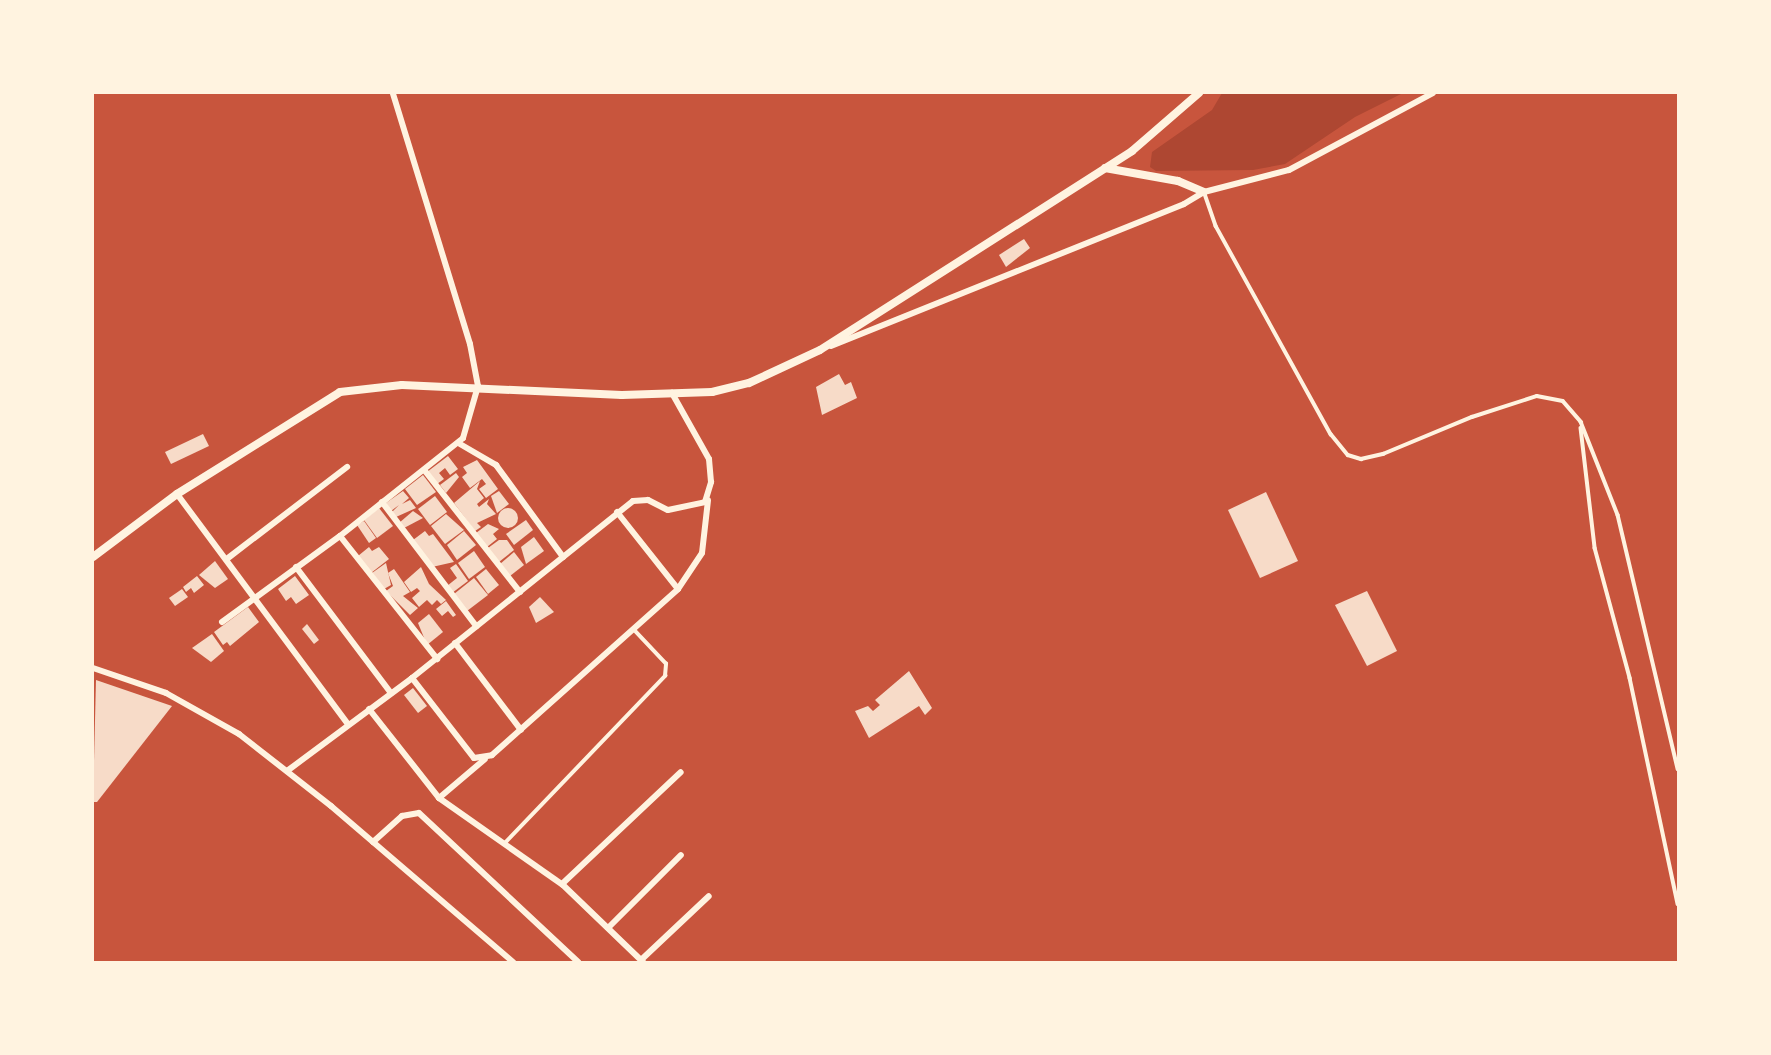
<!DOCTYPE html>
<html>
<head>
<meta charset="utf-8">
<style>
  body { margin:0 }
  #map { position:relative; width:1771px; height:1055px; overflow:hidden; background:#c8553d; font-family:Georgia,serif }
  div>[style] { position:absolute }
  .green>* { inset:0; background:#ae4732 }
  .building>* { inset:0; background:#f7dbc8 }
  .round { border-radius:50% }
  .service>* { height:3.5px; margin:-1.75px; padding:0 1.75px; transform-origin:1.75px; border-radius:1.75px; background:#fff3e0 }
  .minor>* { height:6px; margin:-3px; padding:0 3px; transform-origin:3px; border-radius:3px; background:#fff3e0 }
  .tertiary>* { height:8px; margin:-4px; padding:0 4px; transform-origin:4px; border-radius:4px; background:#fff3e0 }
  span { translate:-50% -50%; white-space:nowrap; text-align:center; line-height:1.15; -webkit-text-stroke:6px #fff3e0; paint-order:stroke }
  .frame { position:absolute; inset:0; border:94px solid #fff3e0; pointer-events:none }
</style>
</head>
<body>
<div id="map">
  <div class="green">
    <div style="clip-path:polygon(1222px 93px,1403px 93px,1355px 117px,1285px 164px,1253px 170px,1156px 171px,1150px 167px,1152px 152px,1212px 110px)"></div>
  </div>
  <div class="building">
    <div style="clip-path:polygon(1024px 239px,1030px 248px,1006px 267px,999px 255px)"></div>
    <div style="clip-path:polygon(839px 374px,845px 385px,851px 382px,857px 398px,822px 415px,816px 387px)"></div>
    <div style="clip-path:polygon(203px 434px,209px 446px,171px 464px,165px 452px)"></div>
    <div style="clip-path:polygon(448px 456px,458px 469px,450px 475px,445px 468px,439px 473px,444px 479px,437px 484px,427px 472px)"></div>
    <div style="clip-path:polygon(477px 460px,498px 489px,486px 498px,479px 489px,486px 484px,482px 479px,470px 488px,462px 477px,467px 473px,463px 467px)"></div>
    <div style="clip-path:polygon(456px 473px,459px 477px,446px 493px,440px 485px)"></div>
    <div style="clip-path:polygon(423px 475px,436px 492px,417px 505px,405px 489px)"></div>
    <div style="clip-path:polygon(480px 481px,477px 489px,484px 498px,477px 504px,479px 507px,489px 499px,487px 504px,496px 514px,477px 523px,481px 527px,475px 531px,454px 503px)"></div>
    <div style="clip-path:polygon(403px 491px,409px 498px,402px 504px,410px 500px,416px 508px,396px 517px,392px 512px,399px 505px,391px 511px,386px 503px)"></div>
    <div style="clip-path:polygon(499px 491px,509px 504px,497px 513px,491px 496px)"></div>
    <div style="clip-path:polygon(1266px 492px,1298px 561px,1260px 578px,1228px 510px)"></div>
    <div style="clip-path:polygon(435px 496px,447px 512px,430px 525px,418px 509px)"></div>
    <div style="clip-path:polygon(379px 508px,393px 526px,377px 538px,364px 520px)"></div>
    <div class="round" style="left:498px;top:508px;width:20px;height:20px"></div>
    <div style="clip-path:polygon(413px 511px,423px 518px,404px 528px,399px 523px)"></div>
    <div style="clip-path:polygon(446px 514px,464px 530px,445px 544px,431px 526px)"></div>
    <div style="clip-path:polygon(526px 520px,533px 530px,514px 545px,506px 534px)"></div>
    <div style="clip-path:polygon(364px 521px,376px 538px,369px 543px,357px 525px)"></div>
    <div style="clip-path:polygon(488px 524px,499px 529px,493px 534px,497px 539px,487px 547px,476px 533px)"></div>
    <div style="clip-path:polygon(425px 531px,429px 536px,433px 534px,454px 562px,432px 567px,413px 540px)"></div>
    <div style="clip-path:polygon(464px 531px,476px 545px,457px 560px,447px 545px)"></div>
    <div style="clip-path:polygon(534px 537px,544px 551px,526px 564px,521px 547px)"></div>
    <div style="clip-path:polygon(499px 540px,507px 540px,514px 550px,499px 562px,488px 548px)"></div>
    <div style="clip-path:polygon(369px 547px,372px 551px,379px 547px,389px 559px,371px 573px,358px 556px)"></div>
    <div style="clip-path:polygon(474px 551px,485px 567px,469px 579px,458px 563px)"></div>
    <div style="clip-path:polygon(514px 552px,524px 565px,510px 576px,500px 564px)"></div>
    <div style="clip-path:polygon(215px 561px,228px 579px,215px 588px,199px 575px)"></div>
    <div style="clip-path:polygon(386px 563px,391px 585px,384px 589px,372px 573px)"></div>
    <div style="clip-path:polygon(456px 564px,468px 581px,452px 593px,447px 586px,457px 578px,450px 568px)"></div>
    <div style="clip-path:polygon(421px 567px,429px 584px,446px 600px,441px 604px,437px 600px,432px 605px,427px 600px,419px 607px,412px 598px,420px 591px,417px 588px,411px 592px,404px 582px)"></div>
    <div style="clip-path:polygon(394px 569px,410px 592px,403px 596px,418px 608px,410px 615px,386px 591px,393px 586px,388px 573px)"></div>
    <div style="clip-path:polygon(486px 569px,499px 585px,488px 594px,476px 577px)"></div>
    <div style="clip-path:polygon(197px 576px,204px 585px,194px 593px,191px 588px,186px 592px,183px 587px)"></div>
    <div style="clip-path:polygon(295px 576px,309px 595px,296px 604px,291px 597px,286px 601px,278px 589px)"></div>
    <div style="clip-path:polygon(474px 578px,488px 595px,467px 611px,454px 594px)"></div>
    <div style="clip-path:polygon(182px 589px,188px 597px,175px 606px,169px 598px)"></div>
    <div style="clip-path:polygon(1367px 591px,1397px 651px,1367px 666px,1335px 605px)"></div>
    <div style="clip-path:polygon(540px 597px,554px 612px,536px 623px,529px 607px)"></div>
    <div style="clip-path:polygon(446px 601px,456px 615px,453px 617px,448px 611px,442px 616px,436px 609px)"></div>
    <div style="clip-path:polygon(248px 607px,259px 622px,230px 646px,227px 642px,223px 645px,214px 632px)"></div>
    <div style="clip-path:polygon(429px 614px,443px 632px,427px 645px,418px 623px)"></div>
    <div style="clip-path:polygon(307px 624px,319px 640px,314px 644px,302px 629px)"></div>
    <div style="clip-path:polygon(212px 634px,224px 651px,211px 662px,192px 648px)"></div>
    <div style="clip-path:polygon(909px 671px,932px 708px,925px 715px,919px 706px,869px 738px,855px 711px,868px 706px,873px 711px,880px 705px,875px 700px)"></div>
    <div style="clip-path:polygon(96px 680px,172px 706px,97px 802px,93px 802px)"></div>
    <div style="clip-path:polygon(413px 688px,427px 706px,418px 713px,404px 695px)"></div>
  </div>
  <div class="service">
    <div style="left:1205px;top:194px;width:34px;rotate:71deg"></div>
    <div style="left:1216px;top:226px;width:238px;rotate:61.1deg"></div>
    <div style="left:1331px;top:434px;width:27px;rotate:51deg"></div>
    <div style="left:1348px;top:455px;width:14px;rotate:17deg"></div>
    <div style="left:1361px;top:459px;width:23px;rotate:-13deg"></div>
    <div style="left:1383px;top:454px;width:96px;rotate:-22.6deg"></div>
    <div style="left:1472px;top:417px;width:68px;rotate:-17.9deg"></div>
    <div style="left:1537px;top:396px;width:26px;rotate:11deg"></div>
    <div style="left:1563px;top:401px;width:28px;rotate:49deg"></div>
    <div style="left:1581px;top:422px;width:100px;rotate:68.3deg"></div>
    <div style="left:1618px;top:515px;width:261px;rotate:76.7deg"></div>
    <div style="left:1581px;top:428px;width:121px;rotate:83.3deg"></div>
    <div style="left:1595px;top:548px;width:135px;rotate:74.9deg"></div>
    <div style="left:1630px;top:678px;width:231px;rotate:78deg"></div>
    <div style="left:504px;top:844px;width:233px;rotate:-46.2deg"></div>
    <div style="left:665px;top:676px;width:12px;rotate:-85deg"></div>
    <div style="left:666px;top:664px;width:47px;rotate:-133.3deg"></div>
  </div>
  <div class="minor">
    <div style="left:831px;top:346px;width:380px;rotate:-21.9deg"></div>
    <div style="left:1184px;top:204px;width:23px;rotate:-31deg"></div>
    <div style="left:1204px;top:192px;width:88px;rotate:-14.5deg"></div>
    <div style="left:1289px;top:170px;width:163px;rotate:-28.1deg"></div>
    <div style="left:460px;top:444px;width:42px;rotate:30.3deg"></div>
    <div style="left:496px;top:465px;width:114px;rotate:53.9deg"></div>
    <div style="left:425px;top:471px;width:154px;rotate:51.9deg"></div>
    <div style="left:177px;top:494px;width:287px;rotate:53.4deg"></div>
    <div style="left:382px;top:502px;width:156px;rotate:52.8deg"></div>
    <div style="left:617px;top:512px;width:98px;rotate:51.6deg"></div>
    <div style="left:340px;top:536px;width:157px;rotate:51.7deg"></div>
    <div style="left:228px;top:558px;width:150px;rotate:-37.4deg"></div>
    <div style="left:296px;top:567px;width:158px;rotate:53deg"></div>
    <div style="left:222px;top:622px;width:146px;rotate:-36.1deg"></div>
    <div style="left:340px;top:536px;width:157px;rotate:-38.5deg"></div>
    <div style="left:463px;top:438px;width:54px;rotate:-73.9deg"></div>
    <div style="left:478px;top:386px;width:43px;rotate:-100.8deg"></div>
    <div style="left:470px;top:344px;width:263px;rotate:-107.1deg"></div>
    <div style="left:455px;top:643px;width:109px;rotate:52.8deg"></div>
    <div style="left:93px;top:668px;width:77px;rotate:18.9deg"></div>
    <div style="left:166px;top:693px;width:84px;rotate:29.3deg"></div>
    <div style="left:239px;top:734px;width:117px;rotate:38deg"></div>
    <div style="left:331px;top:806px;width:240px;rotate:40.6deg"></div>
    <div style="left:412px;top:678px;width:101px;rotate:52.2deg"></div>
    <div style="left:474px;top:758px;width:18px;rotate:-9deg"></div>
    <div style="left:492px;top:755px;width:249px;rotate:-41.7deg"></div>
    <div style="left:678px;top:589px;width:43px;rotate:-56.3deg"></div>
    <div style="left:702px;top:553px;width:53px;rotate:-83.5deg"></div>
    <div style="left:369px;top:709px;width:113px;rotate:51.8deg"></div>
    <div style="left:439px;top:798px;width:151px;rotate:35.1deg"></div>
    <div style="left:563px;top:885px;width:111px;rotate:43.9deg"></div>
    <div style="left:287px;top:771px;width:156px;rotate:-36.6deg"></div>
    <div style="left:412px;top:678px;width:283px;rotate:-38.7deg"></div>
    <div style="left:633px;top:501px;width:15px;rotate:-4deg"></div>
    <div style="left:648px;top:500px;width:22px;rotate:27deg"></div>
    <div style="left:668px;top:510px;width:38px;rotate:-12deg"></div>
    <div style="left:705px;top:502px;width:21px;rotate:-73deg"></div>
    <div style="left:711px;top:482px;width:23px;rotate:-95deg"></div>
    <div style="left:709px;top:459px;width:76px;rotate:-119.3deg"></div>
    <div style="left:439px;top:798px;width:60px;rotate:-40.3deg"></div>
    <div style="left:373px;top:842px;width:39px;rotate:-42deg"></div>
    <div style="left:402px;top:816px;width:17px;rotate:-10deg"></div>
    <div style="left:419px;top:813px;width:218px;rotate:43.1deg"></div>
    <div style="left:562px;top:884px;width:163px;rotate:-43.3deg"></div>
    <div style="left:608px;top:928px;width:103px;rotate:-45deg"></div>
    <div style="left:641px;top:960px;width:93px;rotate:-43.3deg"></div>
  </div>
  <div class="tertiary">
    <div style="left:1105px;top:168px;width:74px;rotate:10.1deg"></div>
    <div style="left:1178px;top:181px;width:28px;rotate:23deg"></div>
    <div style="left:93px;top:557px;width:105px;rotate:-36.9deg"></div>
    <div style="left:177px;top:494px;width:192px;rotate:-32deg"></div>
    <div style="left:340px;top:392px;width:62px;rotate:-6.4deg"></div>
    <div style="left:402px;top:385px;width:220px;rotate:2.6deg"></div>
    <div style="left:622px;top:395px;width:90px;rotate:-1.9deg"></div>
    <div style="left:712px;top:392px;width:38px;rotate:-14deg"></div>
    <div style="left:749px;top:383px;width:78px;rotate:-24.9deg"></div>
    <div style="left:820px;top:350px;width:370px;rotate:-32.5deg"></div>
    <div style="left:1132px;top:151px;width:89px;rotate:-40.9deg"></div>
  </div>
  <div class="frame"></div>
</div>
</body>
</html>
